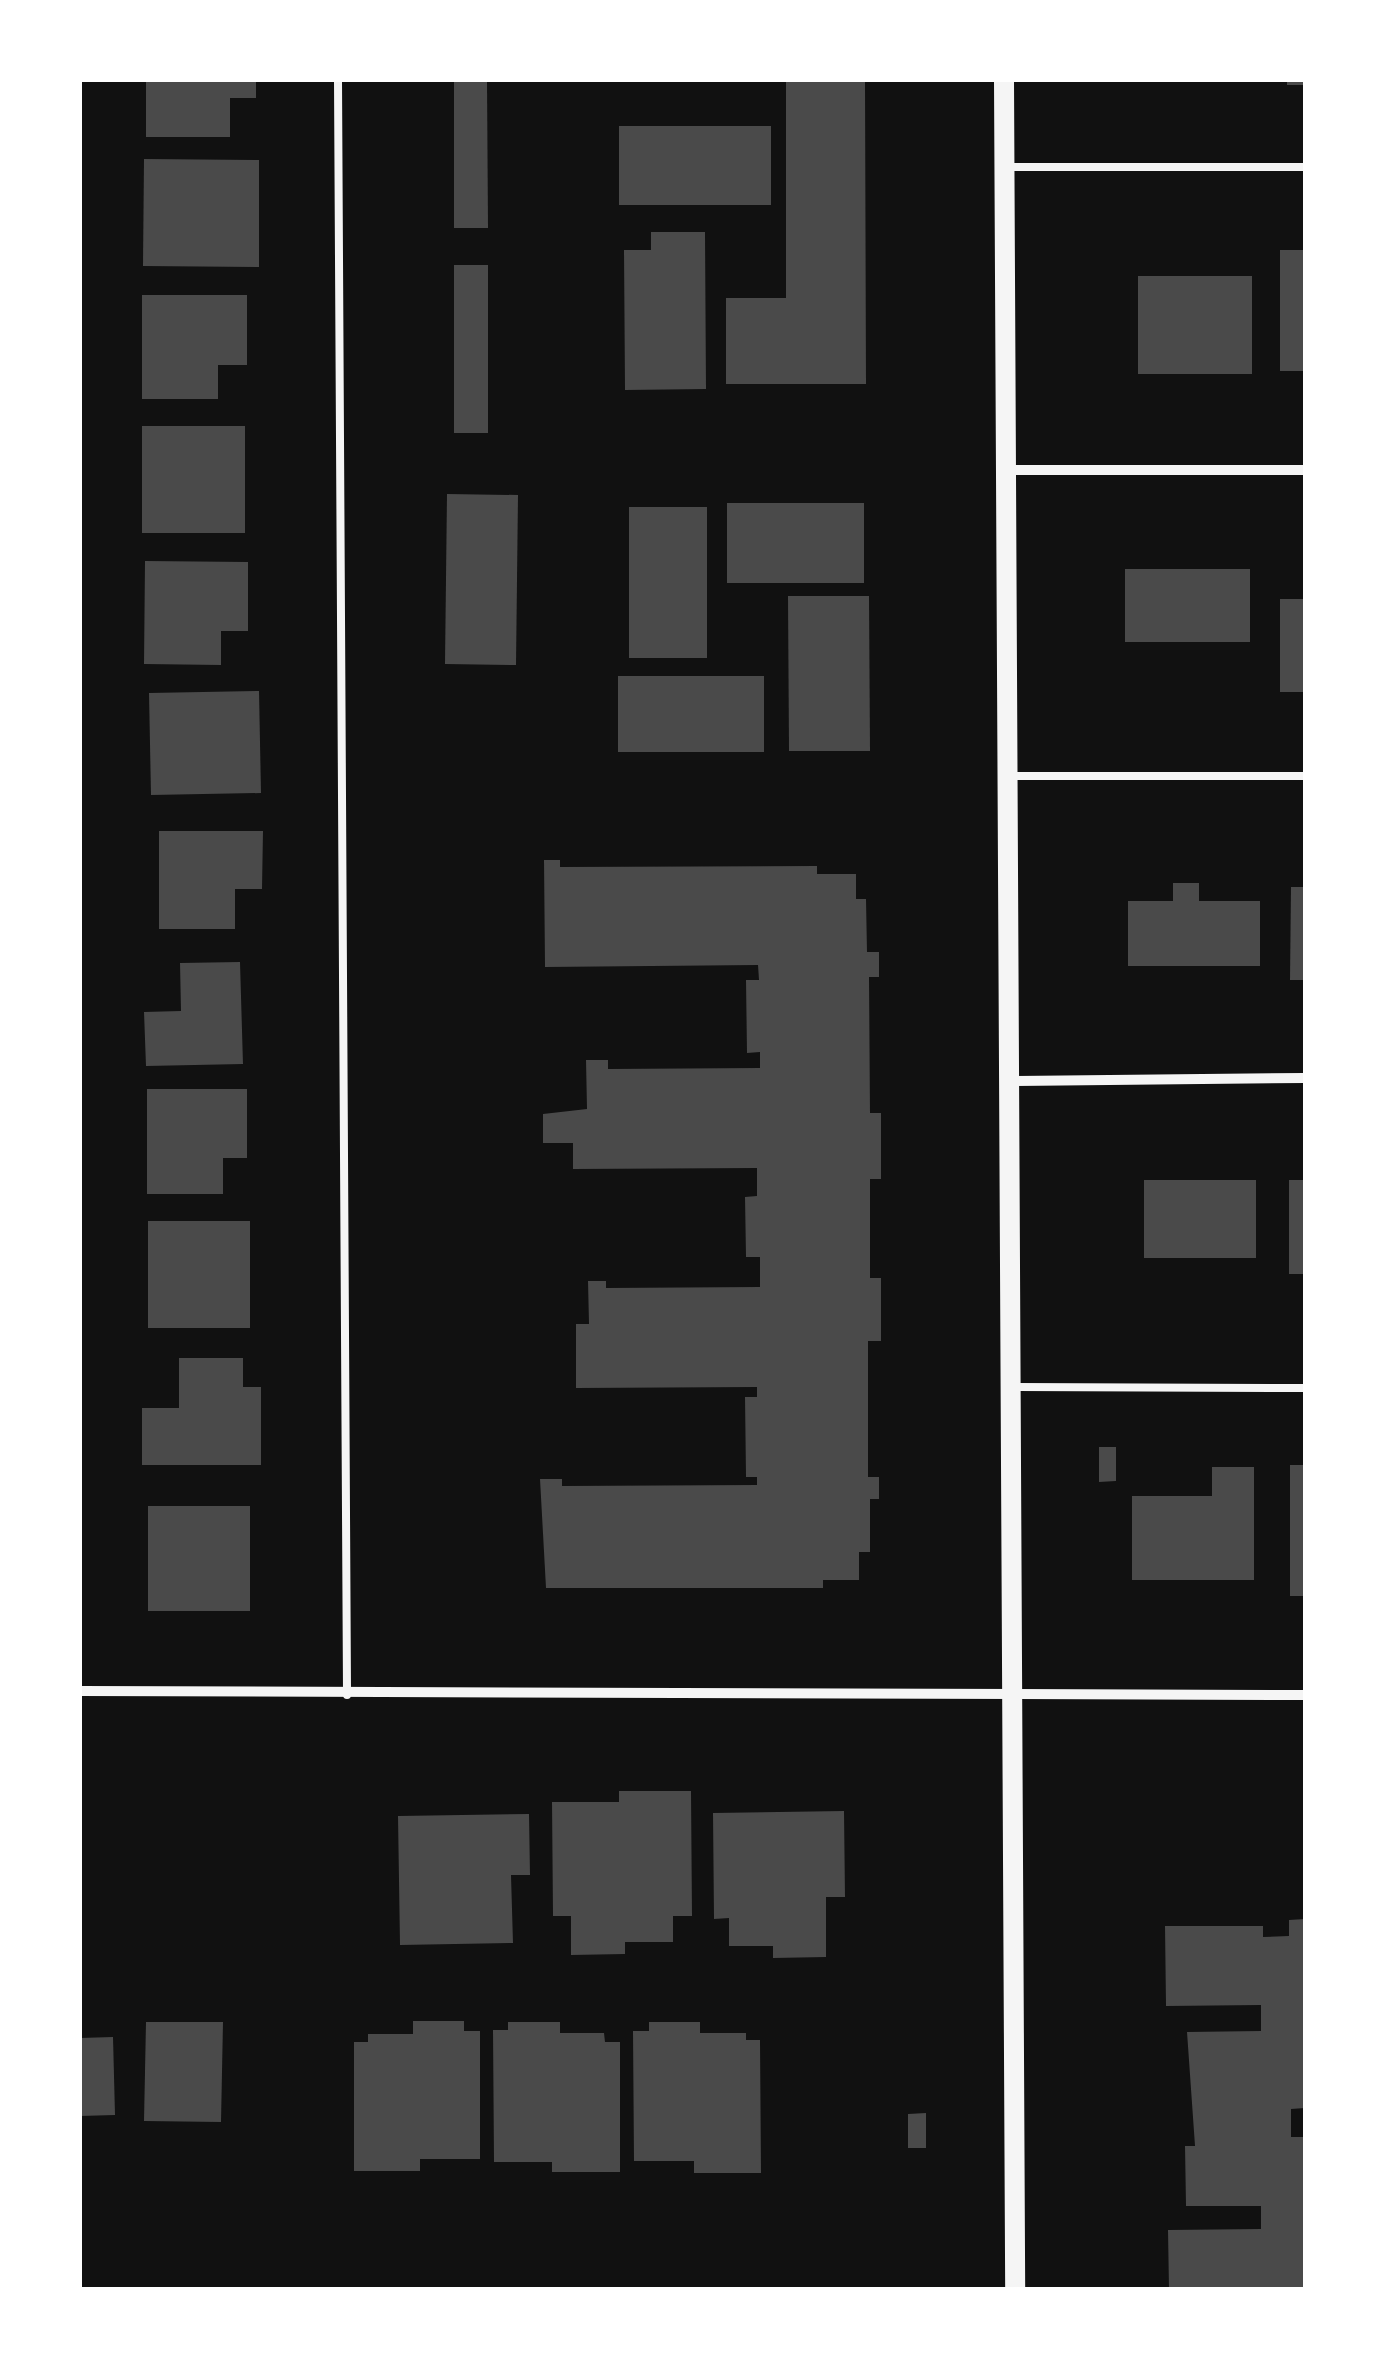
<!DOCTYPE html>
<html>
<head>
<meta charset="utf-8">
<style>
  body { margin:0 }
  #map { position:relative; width:1385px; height:2369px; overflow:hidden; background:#111; font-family:"Nunito Sans",sans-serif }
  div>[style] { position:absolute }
  .building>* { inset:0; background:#4a4a4a }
  .service>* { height:8px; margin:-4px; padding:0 4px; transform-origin:4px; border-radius:4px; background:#f5f5f5 }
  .minor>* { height:10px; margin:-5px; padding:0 5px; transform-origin:5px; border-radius:5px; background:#f5f5f5 }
  .secondary>* { height:20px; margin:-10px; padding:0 10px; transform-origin:10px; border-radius:10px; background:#f5f5f5 }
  span { translate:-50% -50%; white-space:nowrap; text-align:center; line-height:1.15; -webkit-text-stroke:8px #fff; paint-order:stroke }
  .frame { position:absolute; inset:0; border:82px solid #fff; pointer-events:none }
</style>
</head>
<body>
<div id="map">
  <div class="building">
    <div style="clip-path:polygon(146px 80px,256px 80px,256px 98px,230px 98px,230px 137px,146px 137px)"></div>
    <div style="clip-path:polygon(454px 80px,487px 80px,488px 228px,454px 228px)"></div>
    <div style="clip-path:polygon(786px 80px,865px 80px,866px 384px,726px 384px,726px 298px,786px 298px)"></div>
    <div style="clip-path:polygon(1287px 80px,1305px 80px,1305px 85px,1287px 85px)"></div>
    <div style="clip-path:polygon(619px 126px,771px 126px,771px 205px,619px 205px)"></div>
    <div style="clip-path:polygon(144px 159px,259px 160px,259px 267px,143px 266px)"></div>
    <div style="clip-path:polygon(651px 232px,705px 232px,706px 389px,625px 390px,624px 250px,651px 250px)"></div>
    <div style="clip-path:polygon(1280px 250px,1305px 250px,1305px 371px,1280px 371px)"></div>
    <div style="clip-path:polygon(454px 265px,488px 265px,488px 433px,454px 433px)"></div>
    <div style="clip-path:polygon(1138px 276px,1252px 276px,1252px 374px,1138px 374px)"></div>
    <div style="clip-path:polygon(142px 295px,247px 295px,247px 365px,218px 365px,218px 399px,142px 399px)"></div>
    <div style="clip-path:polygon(142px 426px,245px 426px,245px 533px,142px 533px)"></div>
    <div style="clip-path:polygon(447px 494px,518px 495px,516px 665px,445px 664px)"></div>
    <div style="clip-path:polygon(727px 503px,864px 503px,864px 583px,727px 583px)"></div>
    <div style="clip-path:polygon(629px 507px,707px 507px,707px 658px,629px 658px)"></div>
    <div style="clip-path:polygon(145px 561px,248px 562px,248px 631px,221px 631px,221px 665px,144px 664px)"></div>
    <div style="clip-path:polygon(1125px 569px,1250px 569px,1250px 642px,1125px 642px)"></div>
    <div style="clip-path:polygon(788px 596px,869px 596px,870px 751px,789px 751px)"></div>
    <div style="clip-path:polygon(1280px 599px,1305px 599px,1305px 692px,1280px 692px)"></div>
    <div style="clip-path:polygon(618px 676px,764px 676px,764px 752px,618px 752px)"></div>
    <div style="clip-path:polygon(259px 691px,261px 793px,151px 795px,149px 693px)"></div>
    <div style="clip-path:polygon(159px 831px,263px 831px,262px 889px,235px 889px,235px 929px,159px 929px)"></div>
    <div style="clip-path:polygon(544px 860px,560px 860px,560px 867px,817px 866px,817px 874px,856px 874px,856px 899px,866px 899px,867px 952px,879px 952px,879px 977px,869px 977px,870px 1113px,881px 1113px,881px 1179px,870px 1179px,870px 1278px,881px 1278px,881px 1341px,868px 1341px,868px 1477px,879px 1477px,879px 1499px,870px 1499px,870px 1552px,859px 1552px,859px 1580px,823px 1580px,823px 1588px,546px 1588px,540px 1479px,562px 1479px,562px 1486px,757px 1485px,757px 1477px,746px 1477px,745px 1397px,757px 1397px,757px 1387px,576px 1388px,576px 1324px,589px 1324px,588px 1281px,606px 1281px,606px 1288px,760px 1287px,760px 1257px,746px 1257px,745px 1197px,757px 1196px,757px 1168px,573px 1169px,573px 1143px,543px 1143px,543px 1114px,587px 1109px,586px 1060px,608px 1060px,608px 1069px,760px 1068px,760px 1052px,747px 1053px,746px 980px,759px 980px,758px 965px,545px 967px)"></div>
    <div style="clip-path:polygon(1173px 883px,1199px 883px,1199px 901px,1260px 901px,1260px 966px,1128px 966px,1128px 901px,1173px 901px)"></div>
    <div style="clip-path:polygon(1291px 887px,1305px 887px,1305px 980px,1290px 980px)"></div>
    <div style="clip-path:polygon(240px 962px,243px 1064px,146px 1066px,144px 1012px,181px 1011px,180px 963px)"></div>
    <div style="clip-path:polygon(147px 1089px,247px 1089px,247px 1158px,223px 1158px,223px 1194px,147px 1194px)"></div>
    <div style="clip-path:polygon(1144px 1180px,1256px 1180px,1256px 1258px,1144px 1258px)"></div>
    <div style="clip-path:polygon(1289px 1180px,1305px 1180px,1305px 1274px,1289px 1274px)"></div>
    <div style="clip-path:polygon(148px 1221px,250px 1221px,250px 1328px,148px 1328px)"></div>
    <div style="clip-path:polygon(179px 1358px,243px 1358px,243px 1387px,261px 1387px,261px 1465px,142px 1465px,142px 1408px,179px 1408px)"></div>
    <div style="clip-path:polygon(1099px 1447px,1116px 1447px,1116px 1481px,1099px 1482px)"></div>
    <div style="clip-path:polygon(1290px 1465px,1305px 1465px,1305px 1596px,1290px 1596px)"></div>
    <div style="clip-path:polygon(1212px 1467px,1254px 1467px,1254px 1580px,1132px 1580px,1132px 1496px,1212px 1496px)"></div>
    <div style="clip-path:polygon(148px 1506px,250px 1506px,250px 1611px,148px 1611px)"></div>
    <div style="clip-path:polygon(619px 1791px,691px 1791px,692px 1916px,673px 1916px,673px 1942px,625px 1942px,625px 1954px,571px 1955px,571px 1916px,553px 1916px,552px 1802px,619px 1802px)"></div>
    <div style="clip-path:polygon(844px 1811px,845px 1897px,826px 1897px,826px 1957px,773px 1958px,773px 1946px,729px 1946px,729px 1918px,714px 1919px,713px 1813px)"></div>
    <div style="clip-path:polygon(529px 1814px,530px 1875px,511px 1875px,513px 1943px,400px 1945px,398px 1816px)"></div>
    <div style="clip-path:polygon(1305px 1919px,1305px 2108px,1291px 2109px,1291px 2137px,1305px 2137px,1305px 2289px,1169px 2289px,1168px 2230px,1261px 2229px,1261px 2206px,1186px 2206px,1185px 2146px,1195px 2146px,1187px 2032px,1261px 2031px,1261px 2005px,1166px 2006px,1165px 1926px,1263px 1926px,1263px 1937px,1289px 1936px,1289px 1920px)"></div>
    <div style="clip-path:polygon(413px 2021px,464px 2021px,464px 2031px,480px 2031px,480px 2159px,420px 2159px,420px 2171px,354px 2171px,354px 2042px,368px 2042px,368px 2034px,413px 2034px)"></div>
    <div style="clip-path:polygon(146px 2022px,223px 2022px,221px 2122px,144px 2121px)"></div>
    <div style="clip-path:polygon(508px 2022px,560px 2022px,560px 2033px,604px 2033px,605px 2042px,620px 2042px,620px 2172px,552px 2172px,552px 2162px,494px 2162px,493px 2030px,508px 2030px)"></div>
    <div style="clip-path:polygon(649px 2022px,700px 2022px,700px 2033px,746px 2033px,746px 2040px,760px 2040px,761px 2173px,694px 2173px,694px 2161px,634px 2161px,633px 2031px,649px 2031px)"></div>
    <div style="clip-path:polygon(113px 2037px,115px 2115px,80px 2116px,80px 2038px)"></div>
    <div style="clip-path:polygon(926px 2113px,926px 2148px,908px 2148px,908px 2114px)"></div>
  </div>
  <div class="service">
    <div style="left:338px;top:80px;width:1615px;rotate:89.68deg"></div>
    <div style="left:1009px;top:167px;width:296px"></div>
    <div style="left:1010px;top:776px;width:295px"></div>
    <div style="left:1015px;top:1387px;width:290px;rotate:0.2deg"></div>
  </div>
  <div class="minor">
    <div style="left:1006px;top:470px;width:299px"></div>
    <div style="left:1009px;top:1081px;width:296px;rotate:-0.6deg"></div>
    <div style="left:80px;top:1691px;width:1225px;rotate:0.19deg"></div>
  </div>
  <div class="secondary">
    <div style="left:1004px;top:80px;width:2209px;rotate:89.71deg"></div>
  </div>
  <div class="frame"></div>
</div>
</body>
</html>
